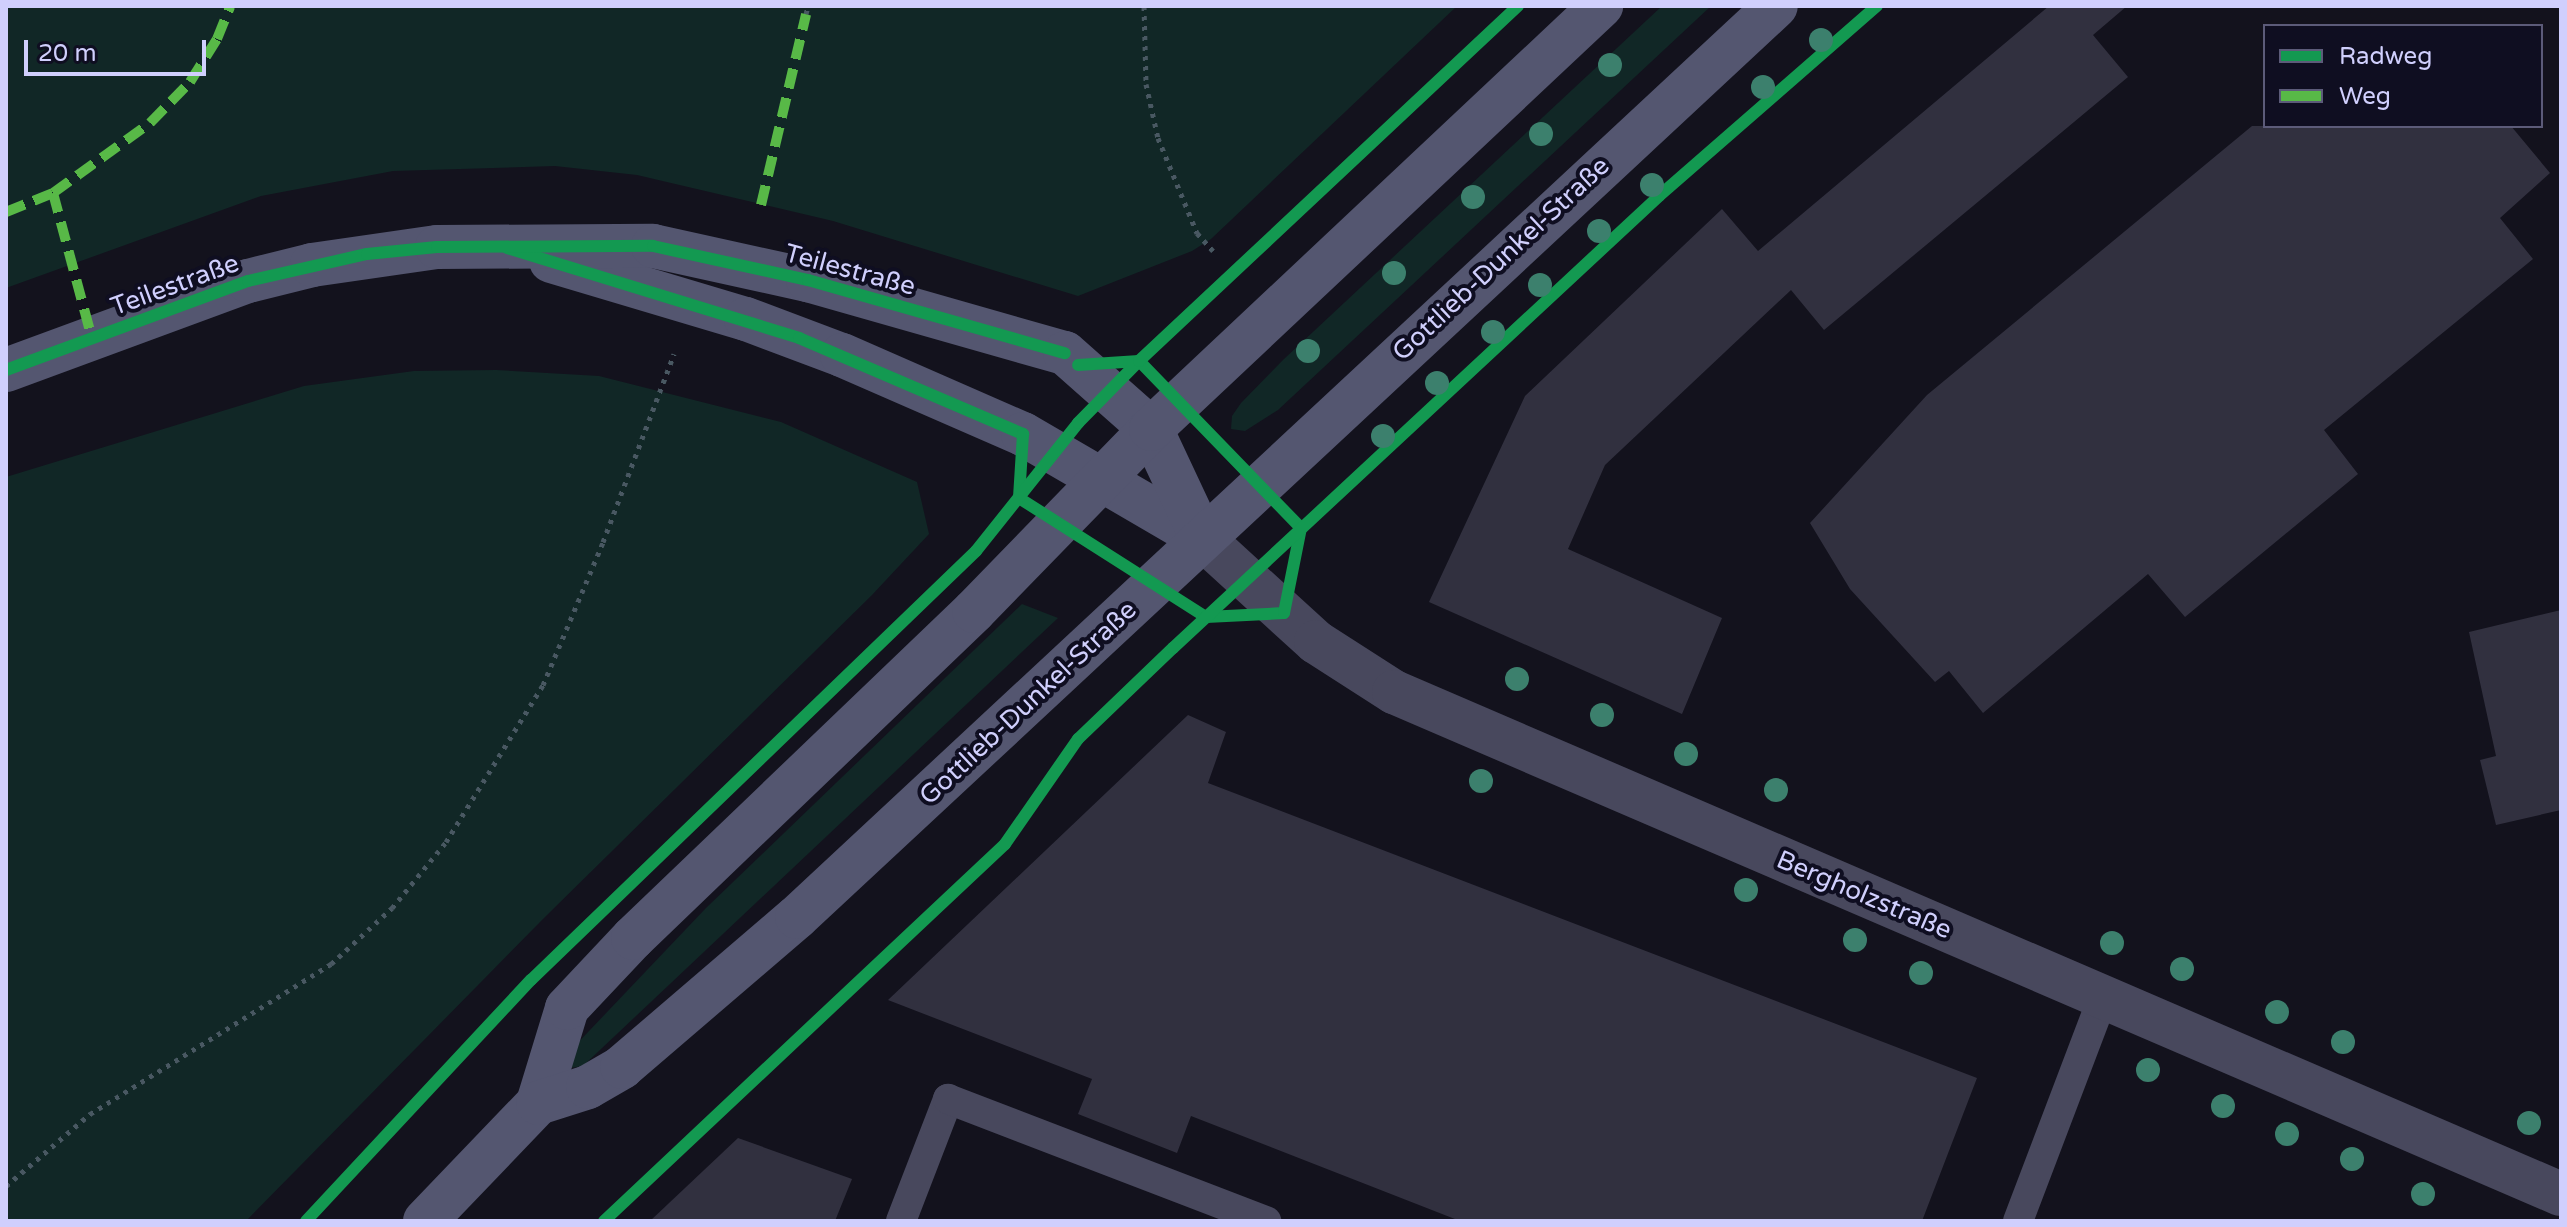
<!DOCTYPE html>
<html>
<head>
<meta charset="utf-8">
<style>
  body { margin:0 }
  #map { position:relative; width:2567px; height:1227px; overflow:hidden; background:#13121d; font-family:"Varela Round",sans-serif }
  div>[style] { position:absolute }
  .green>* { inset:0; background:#112726 }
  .building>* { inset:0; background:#31303f }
  .path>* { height:5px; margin-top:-2.5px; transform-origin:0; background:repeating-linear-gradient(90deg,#495862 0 4px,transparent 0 10px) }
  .lane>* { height:30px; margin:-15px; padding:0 15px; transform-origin:15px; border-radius:15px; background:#48485d }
  .street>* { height:44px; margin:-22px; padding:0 22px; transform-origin:22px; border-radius:22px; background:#48485d }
  .secondary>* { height:44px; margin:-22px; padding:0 22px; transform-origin:22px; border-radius:22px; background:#545670 }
  .quiet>* { height:10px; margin-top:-5px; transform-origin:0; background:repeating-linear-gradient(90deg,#58b947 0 20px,transparent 0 30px) }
  .cycleway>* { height:12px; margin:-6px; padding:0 6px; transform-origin:6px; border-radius:6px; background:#139951 }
  .trees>* { width:24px; height:24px; margin:-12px; border-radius:50%; background:#3c806d }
  span { translate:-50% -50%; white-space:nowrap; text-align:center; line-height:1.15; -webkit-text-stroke:8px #0f0e21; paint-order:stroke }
  .street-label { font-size:26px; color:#d0cffd }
  .frame { position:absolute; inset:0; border:8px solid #d0cffd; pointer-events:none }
  .legend { position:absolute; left:2263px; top:24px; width:280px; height:104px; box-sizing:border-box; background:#0f0e21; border:2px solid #5c5b79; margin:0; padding:10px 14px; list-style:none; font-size:24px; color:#d0cffd }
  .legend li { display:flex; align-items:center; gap:16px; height:40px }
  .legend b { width:40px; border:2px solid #5c5b79 }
  .scale { position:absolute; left:24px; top:40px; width:182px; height:36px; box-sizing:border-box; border:4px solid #d0cffd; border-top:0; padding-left:10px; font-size:24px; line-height:28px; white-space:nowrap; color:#d0cffd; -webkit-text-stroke:6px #0f0e21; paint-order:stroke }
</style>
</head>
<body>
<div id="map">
  <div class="green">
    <div style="clip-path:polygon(6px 6px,1457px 6px,1211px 239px,1192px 251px,1078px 296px,833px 221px,637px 175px,555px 166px,393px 171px,261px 196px,6px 288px)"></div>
    <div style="clip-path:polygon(1662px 6px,1711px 6px,1278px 410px,1245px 431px,1231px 429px,1232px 416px,1241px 403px,1284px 359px)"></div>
    <div style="clip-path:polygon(496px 370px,599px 376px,781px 422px,917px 482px,929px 534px,872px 595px,543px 919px,246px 1221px,6px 1221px,6px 477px,304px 386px,414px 371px)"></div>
    <div style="clip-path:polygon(1022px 604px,1058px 618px,583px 1066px,570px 1068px,570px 1051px,706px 908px)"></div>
  </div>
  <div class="building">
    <div style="clip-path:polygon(2049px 6px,2127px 6px,2093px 35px,2128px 77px,1824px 330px,1791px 290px,1605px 465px,1568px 549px,1722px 618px,1682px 714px,1429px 602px,1525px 396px,1722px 209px,1758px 251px)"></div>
    <div style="clip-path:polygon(2252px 126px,2511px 126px,2550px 173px,2500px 218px,2533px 259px,2324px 430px,2358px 474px,2185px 617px,2148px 574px,1983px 713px,1949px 671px,1935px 682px,1850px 589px,1810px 523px,1927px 395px)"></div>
    <div style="clip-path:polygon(2561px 610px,2561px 810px,2496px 825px,2480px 760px,2496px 756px,2469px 632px)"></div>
    <div style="clip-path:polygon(1188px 715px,1226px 732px,1208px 783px,1977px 1078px,1922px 1221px,1460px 1221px,1191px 1116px,1177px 1153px,1078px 1114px,1092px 1079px,888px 1000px)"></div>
    <div style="clip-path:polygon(738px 1138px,852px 1179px,835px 1221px,650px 1221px)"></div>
  </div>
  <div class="path">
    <div style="left:1144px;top:6px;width:78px;rotate:88.5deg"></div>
    <div style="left:1146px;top:84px;width:55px;rotate:77.5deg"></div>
    <div style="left:1158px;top:138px;width:103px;rotate:67.7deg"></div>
    <div style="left:1197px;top:233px;width:24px;rotate:48deg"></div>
    <div style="left:806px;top:14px;width:8px;rotate:-76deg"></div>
    <div style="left:6px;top:1186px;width:111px;rotate:-40.6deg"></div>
    <div style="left:90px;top:1114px;width:284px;rotate:-31.9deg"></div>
    <div style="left:331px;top:964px;width:83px;rotate:-42.6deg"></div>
    <div style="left:392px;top:908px;width:85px;rotate:-50.7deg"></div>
    <div style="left:446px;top:842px;width:185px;rotate:-58.3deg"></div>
    <div style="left:543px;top:685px;width:155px;rotate:-67.2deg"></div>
    <div style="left:603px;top:542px;width:201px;rotate:-69.3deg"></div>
  </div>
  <div class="lane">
    <div style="left:901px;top:1221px;width:131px;rotate:-68.9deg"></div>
    <div style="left:948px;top:1099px;width:341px;rotate:21deg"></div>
    <div style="left:2018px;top:1221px;width:240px;rotate:-69.2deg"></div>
  </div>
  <div class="street">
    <div style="left:1202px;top:538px;width:154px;rotate:42.4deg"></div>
    <div style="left:1316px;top:642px;width:93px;rotate:32.7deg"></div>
    <div style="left:1394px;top:692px;width:1270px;rotate:23.28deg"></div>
  </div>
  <div class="secondary">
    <div style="left:551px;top:261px;width:203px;rotate:16.6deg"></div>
    <div style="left:746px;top:319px;width:103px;rotate:20.6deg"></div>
    <div style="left:842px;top:355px;width:197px;rotate:23.6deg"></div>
    <div style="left:1023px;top:434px;width:207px;rotate:30.2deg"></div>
    <div style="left:6px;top:370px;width:258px;rotate:-20.2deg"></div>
    <div style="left:248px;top:281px;width:66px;rotate:-14deg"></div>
    <div style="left:312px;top:265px;width:126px;rotate:-8.2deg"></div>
    <div style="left:437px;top:247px;width:216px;rotate:-0.3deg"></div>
    <div style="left:653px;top:246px;width:159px;rotate:12.4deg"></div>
    <div style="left:808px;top:280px;width:267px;rotate:15.9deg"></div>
    <div style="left:1065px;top:353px;width:115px;rotate:41.5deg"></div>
    <div style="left:1151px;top:429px;width:120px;rotate:64.9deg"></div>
    <div style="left:538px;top:1103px;width:99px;rotate:-73deg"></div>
    <div style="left:567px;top:1008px;width:96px;rotate:-46.7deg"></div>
    <div style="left:633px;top:938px;width:472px;rotate:-43.8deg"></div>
    <div style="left:974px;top:611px;width:254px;rotate:-45.8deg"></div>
    <div style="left:1151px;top:429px;width:618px;rotate:-43.23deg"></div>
    <div style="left:425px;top:1221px;width:163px;rotate:-46.2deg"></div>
    <div style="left:538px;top:1103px;width:52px;rotate:-17.7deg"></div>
    <div style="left:588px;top:1087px;width:39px;rotate:-30deg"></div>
    <div style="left:622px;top:1067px;width:230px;rotate:-40.6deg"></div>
    <div style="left:797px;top:917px;width:1337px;rotate:-42.94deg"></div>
  </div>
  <div class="quiet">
    <div style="left:53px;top:193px;width:151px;rotate:75deg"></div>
    <div style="left:761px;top:205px;width:196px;rotate:-76.7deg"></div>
    <div style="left:6px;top:212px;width:51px;rotate:-22deg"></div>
    <div style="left:53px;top:193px;width:120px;rotate:-35.8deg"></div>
    <div style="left:150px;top:123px;width:57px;rotate:-45.7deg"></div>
    <div style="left:190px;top:82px;width:51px;rotate:-57.9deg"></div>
    <div style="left:217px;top:39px;width:35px;rotate:-68deg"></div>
  </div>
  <div class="cycleway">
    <div style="left:507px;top:248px;width:306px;rotate:17.1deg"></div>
    <div style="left:799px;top:338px;width:244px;rotate:23.2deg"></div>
    <div style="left:1023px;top:434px;width:64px;rotate:93.6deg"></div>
    <div style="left:1019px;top:498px;width:222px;rotate:32.5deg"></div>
    <div style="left:1206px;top:617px;width:78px;rotate:-2.9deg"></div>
    <div style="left:1284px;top:613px;width:87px;rotate:-78.7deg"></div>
    <div style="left:1301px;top:528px;width:233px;rotate:-134.1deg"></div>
    <div style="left:1139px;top:361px;width:61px;rotate:176.2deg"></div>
    <div style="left:6px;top:370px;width:258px;rotate:-20.2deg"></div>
    <div style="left:248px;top:281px;width:122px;rotate:-12.8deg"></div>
    <div style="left:367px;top:254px;width:70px;rotate:-5.7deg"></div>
    <div style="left:437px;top:247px;width:216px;rotate:-0.3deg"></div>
    <div style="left:653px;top:246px;width:159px;rotate:12.4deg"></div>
    <div style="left:808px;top:280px;width:267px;rotate:15.9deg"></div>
    <div style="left:306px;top:1221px;width:330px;rotate:-47deg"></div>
    <div style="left:531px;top:980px;width:618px;rotate:-43.95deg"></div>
    <div style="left:976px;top:551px;width:164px;rotate:-51.4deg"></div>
    <div style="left:1078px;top:423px;width:87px;rotate:-45.5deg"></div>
    <div style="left:1139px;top:361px;width:519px;rotate:-43.13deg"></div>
    <div style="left:604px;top:1221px;width:550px;rotate:-43.23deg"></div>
    <div style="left:1005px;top:844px;width:128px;rotate:-55.2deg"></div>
    <div style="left:1078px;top:739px;width:132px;rotate:-43.8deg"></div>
    <div style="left:1173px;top:648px;width:664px;rotate:-42.92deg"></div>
    <div style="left:1659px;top:196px;width:289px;rotate:-41.1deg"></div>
  </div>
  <div class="trees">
    <div style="left:1821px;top:40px"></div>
    <div style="left:1610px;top:65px"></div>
    <div style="left:1763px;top:87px"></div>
    <div style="left:1541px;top:134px"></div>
    <div style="left:1652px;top:185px"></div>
    <div style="left:1473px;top:197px"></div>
    <div style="left:1599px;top:231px"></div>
    <div style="left:1394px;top:273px"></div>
    <div style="left:1540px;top:285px"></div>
    <div style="left:1493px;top:332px"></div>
    <div style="left:1308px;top:351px"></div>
    <div style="left:1437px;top:383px"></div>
    <div style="left:1383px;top:436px"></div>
    <div style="left:1517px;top:679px"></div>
    <div style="left:1602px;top:715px"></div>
    <div style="left:1686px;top:754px"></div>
    <div style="left:1481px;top:781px"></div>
    <div style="left:1776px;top:790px"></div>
    <div style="left:1746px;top:890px"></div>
    <div style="left:1855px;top:940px"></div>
    <div style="left:2112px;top:943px"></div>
    <div style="left:2182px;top:969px"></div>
    <div style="left:1921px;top:973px"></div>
    <div style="left:2277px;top:1012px"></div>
    <div style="left:2343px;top:1042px"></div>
    <div style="left:2148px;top:1070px"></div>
    <div style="left:2223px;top:1106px"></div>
    <div style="left:2529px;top:1123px"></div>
    <div style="left:2287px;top:1134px"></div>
    <div style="left:2352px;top:1159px"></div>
    <div style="left:2423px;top:1194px"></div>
  </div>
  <div class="street-label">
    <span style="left:1501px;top:259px;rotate:-43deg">Gottlieb-Dunkel-Straße</span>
    <span style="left:850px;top:270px;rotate:15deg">Teilestraße</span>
    <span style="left:175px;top:285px;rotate:-20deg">Teilestraße</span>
    <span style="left:1028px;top:703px;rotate:-43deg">Gottlieb-Dunkel-Straße</span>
    <span style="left:1864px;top:895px;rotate:23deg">Bergholzstraße</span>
  </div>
  <div class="frame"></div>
  <ul class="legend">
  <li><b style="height:10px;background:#139951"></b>Radweg</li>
  <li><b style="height:10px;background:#58b947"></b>Weg</li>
  </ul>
  <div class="scale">20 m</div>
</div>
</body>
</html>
